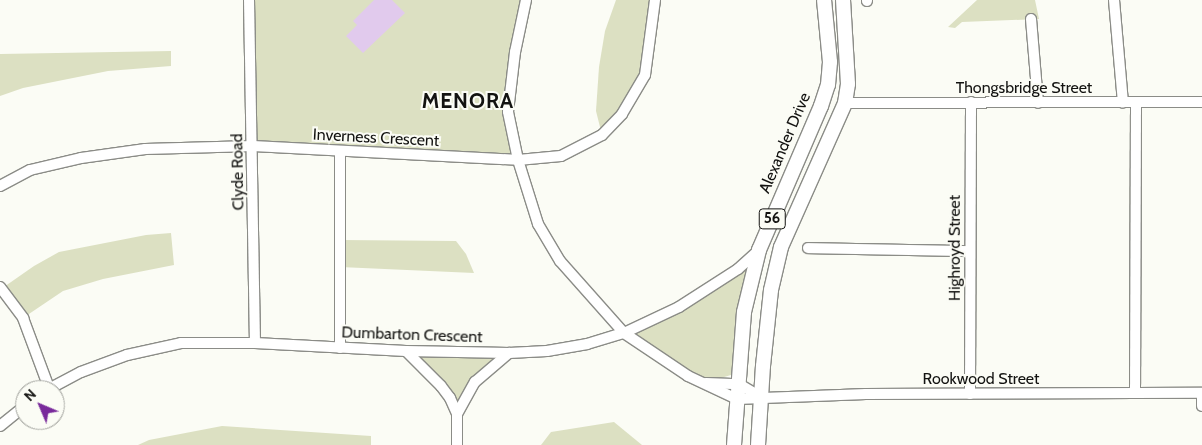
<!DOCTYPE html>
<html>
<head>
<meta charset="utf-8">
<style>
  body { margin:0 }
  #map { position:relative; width:1202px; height:445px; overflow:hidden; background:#fbfcf5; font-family:Cabin,sans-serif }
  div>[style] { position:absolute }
  .green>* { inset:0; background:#dce0c2 }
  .building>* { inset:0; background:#e1caed }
  .roads { filter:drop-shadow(1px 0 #8b8c87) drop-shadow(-1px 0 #8b8c87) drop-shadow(0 1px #8b8c87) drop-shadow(0 -1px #8b8c87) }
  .minor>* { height:10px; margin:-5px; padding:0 5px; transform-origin:5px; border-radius:5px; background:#fff }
  .major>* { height:14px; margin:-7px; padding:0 7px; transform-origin:7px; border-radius:7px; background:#fff }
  span { translate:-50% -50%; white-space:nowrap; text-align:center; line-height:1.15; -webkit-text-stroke:4px #fbfcf5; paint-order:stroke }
  .shield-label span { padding:1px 4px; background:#fbfcf5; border:1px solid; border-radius:4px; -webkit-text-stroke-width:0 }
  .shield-label { font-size:15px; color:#131311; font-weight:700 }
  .street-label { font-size:16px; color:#131311 }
  .district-label { font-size:21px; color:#131311; font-weight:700; letter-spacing:1px }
  .north { position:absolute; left:15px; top:380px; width:50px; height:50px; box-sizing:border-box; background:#fbfcf5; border:1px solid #9e9f9a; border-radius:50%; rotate:315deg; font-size:14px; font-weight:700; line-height:20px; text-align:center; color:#131311 }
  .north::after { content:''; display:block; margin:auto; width:18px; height:22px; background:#792a9b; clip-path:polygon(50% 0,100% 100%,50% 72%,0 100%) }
</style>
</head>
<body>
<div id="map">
  <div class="green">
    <div style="clip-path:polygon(251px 0,526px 0,508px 112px,518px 160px,253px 146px)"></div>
    <div style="clip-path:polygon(616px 0,655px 0,645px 75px,602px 135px,596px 111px,599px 67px,605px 31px)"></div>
    <div style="clip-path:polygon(977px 0,1035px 0,1039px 19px,962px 22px,955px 28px,948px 27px)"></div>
    <div style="clip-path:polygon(171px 51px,171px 66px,108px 71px,23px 88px,0 96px,0 54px)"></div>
    <div style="clip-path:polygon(171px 233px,174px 265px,103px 279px,63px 291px,23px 318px,1px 289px,34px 266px,59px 252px,146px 235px)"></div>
    <div style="clip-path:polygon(341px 240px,456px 241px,466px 254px,474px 273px,340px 267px)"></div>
    <div style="clip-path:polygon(759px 250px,734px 374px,705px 383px,624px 333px,679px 307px)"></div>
    <div style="clip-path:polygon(406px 351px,509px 353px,475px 382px,457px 414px,441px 386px)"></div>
    <div style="clip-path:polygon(614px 422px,642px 445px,541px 445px,551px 432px)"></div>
    <div style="clip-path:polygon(222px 426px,371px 436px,371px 445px,138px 445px,149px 440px)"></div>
  </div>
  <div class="building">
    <div style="clip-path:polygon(374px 0,392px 0,405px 13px,363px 53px,346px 36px,357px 25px,353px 21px)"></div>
  </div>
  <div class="roads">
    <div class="minor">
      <div style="left:249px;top:0;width:343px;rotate:89deg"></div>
      <div style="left:526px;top:0;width:53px;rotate:101.9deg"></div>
      <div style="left:515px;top:52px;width:60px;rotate:96.7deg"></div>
      <div style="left:508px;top:112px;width:49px;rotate:78.2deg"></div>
      <div style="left:518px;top:160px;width:67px;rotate:72.6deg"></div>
      <div style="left:538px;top:224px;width:43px;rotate:59.3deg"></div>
      <div style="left:560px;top:261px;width:96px;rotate:48.4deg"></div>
      <div style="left:624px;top:333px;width:77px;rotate:33.9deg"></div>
      <div style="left:688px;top:376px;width:54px;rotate:25.1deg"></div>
      <div style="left:737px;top:399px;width:129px;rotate:-2.2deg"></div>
      <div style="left:866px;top:394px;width:336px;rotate:-0.2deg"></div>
      <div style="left:1114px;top:0;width:103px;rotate:85deg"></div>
      <div style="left:867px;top:1px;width:1px;rotate:-90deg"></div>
      <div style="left:1031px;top:19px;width:84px;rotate:85.2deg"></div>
      <div style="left:845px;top:103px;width:357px;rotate:-0.2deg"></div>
      <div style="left:0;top:186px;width:34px;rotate:-28deg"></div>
      <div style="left:30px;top:170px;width:52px;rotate:-13.2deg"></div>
      <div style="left:81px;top:158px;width:65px;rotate:-8deg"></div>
      <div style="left:145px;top:149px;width:108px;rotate:-1.6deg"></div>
      <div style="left:253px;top:146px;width:265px;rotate:3deg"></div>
      <div style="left:518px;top:160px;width:43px;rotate:-5.3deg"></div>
      <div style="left:561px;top:156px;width:46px;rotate:-27.1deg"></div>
      <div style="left:602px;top:135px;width:29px;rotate:-46deg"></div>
      <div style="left:622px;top:114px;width:45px;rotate:-59.5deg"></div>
      <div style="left:645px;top:75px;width:76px;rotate:-82.4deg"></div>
      <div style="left:808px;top:248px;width:162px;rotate:1.1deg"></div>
      <div style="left:0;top:287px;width:39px;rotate:53deg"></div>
      <div style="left:23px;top:318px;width:75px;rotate:69.6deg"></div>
      <div style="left:340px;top:348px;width:197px;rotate:-90deg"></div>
      <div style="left:406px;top:351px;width:49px;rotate:45deg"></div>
      <div style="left:441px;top:386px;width:15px;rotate:53deg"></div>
      <div style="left:450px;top:398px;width:17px;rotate:66deg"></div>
      <div style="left:457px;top:414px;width:31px;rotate:90deg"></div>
      <div style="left:706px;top:383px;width:33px;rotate:2deg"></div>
      <div style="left:739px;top:384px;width:26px;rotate:31deg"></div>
      <div style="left:47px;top:390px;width:38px;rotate:-28deg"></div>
      <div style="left:81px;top:372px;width:49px;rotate:-20.3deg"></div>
      <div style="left:127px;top:355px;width:55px;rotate:-12.5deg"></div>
      <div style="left:181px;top:343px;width:74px"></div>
      <div style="left:255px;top:343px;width:151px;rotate:3deg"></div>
      <div style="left:406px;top:351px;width:103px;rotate:1.1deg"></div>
      <div style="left:509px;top:353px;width:38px;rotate:-3deg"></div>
      <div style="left:547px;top:351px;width:41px;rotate:-9.9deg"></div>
      <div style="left:587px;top:344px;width:39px;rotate:-17deg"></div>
      <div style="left:624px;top:333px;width:61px;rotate:-25.3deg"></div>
      <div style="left:679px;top:307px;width:70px;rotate:-32.8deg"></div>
      <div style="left:738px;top:269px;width:28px;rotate:-42deg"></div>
      <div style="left:1135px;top:393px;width:290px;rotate:-89.8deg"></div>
      <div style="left:1202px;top:393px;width:13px;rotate:90deg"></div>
      <div style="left:970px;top:394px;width:292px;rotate:-89.8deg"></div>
      <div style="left:457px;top:414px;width:37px;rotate:-61deg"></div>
      <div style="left:475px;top:382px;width:45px;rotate:-40.5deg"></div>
      <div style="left:0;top:426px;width:32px;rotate:-39deg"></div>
    </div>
    <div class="major">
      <div style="left:734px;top:445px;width:133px;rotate:-85.7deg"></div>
      <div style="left:744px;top:312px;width:64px;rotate:-76.4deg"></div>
      <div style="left:759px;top:250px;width:157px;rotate:-66.7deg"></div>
      <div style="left:821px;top:106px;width:22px;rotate:-72deg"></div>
      <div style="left:828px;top:85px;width:23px;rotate:-85deg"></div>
      <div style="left:830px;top:62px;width:62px;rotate:-95.5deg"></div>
      <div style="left:758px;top:445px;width:79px;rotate:-86.4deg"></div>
      <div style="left:763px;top:366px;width:76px;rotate:-84deg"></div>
      <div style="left:771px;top:290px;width:44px;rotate:-76.9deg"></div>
      <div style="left:781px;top:247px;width:158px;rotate:-66deg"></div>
      <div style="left:845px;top:103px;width:19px;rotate:-81deg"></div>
      <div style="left:848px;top:84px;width:84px;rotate:-93.4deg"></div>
    </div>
  </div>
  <div class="shield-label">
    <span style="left:772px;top:219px">56</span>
  </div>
  <div class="street-label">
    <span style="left:1024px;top:88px">Thongsbridge Street</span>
    <span style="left:376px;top:138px;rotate:3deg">Inverness Crescent</span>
    <span style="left:785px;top:143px;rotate:-67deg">Alexander Drive</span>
    <span style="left:238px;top:172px;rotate:-91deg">Clyde Road</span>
    <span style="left:955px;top:248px;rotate:-90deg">Highroyd Street</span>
    <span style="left:412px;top:335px;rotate:2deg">Dumbarton Crescent</span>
    <span style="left:981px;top:379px">Rookwood Street</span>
  </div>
  <div class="district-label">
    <span style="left:468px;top:101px">MENORA</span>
  </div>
  <div class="north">N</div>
</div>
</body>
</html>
